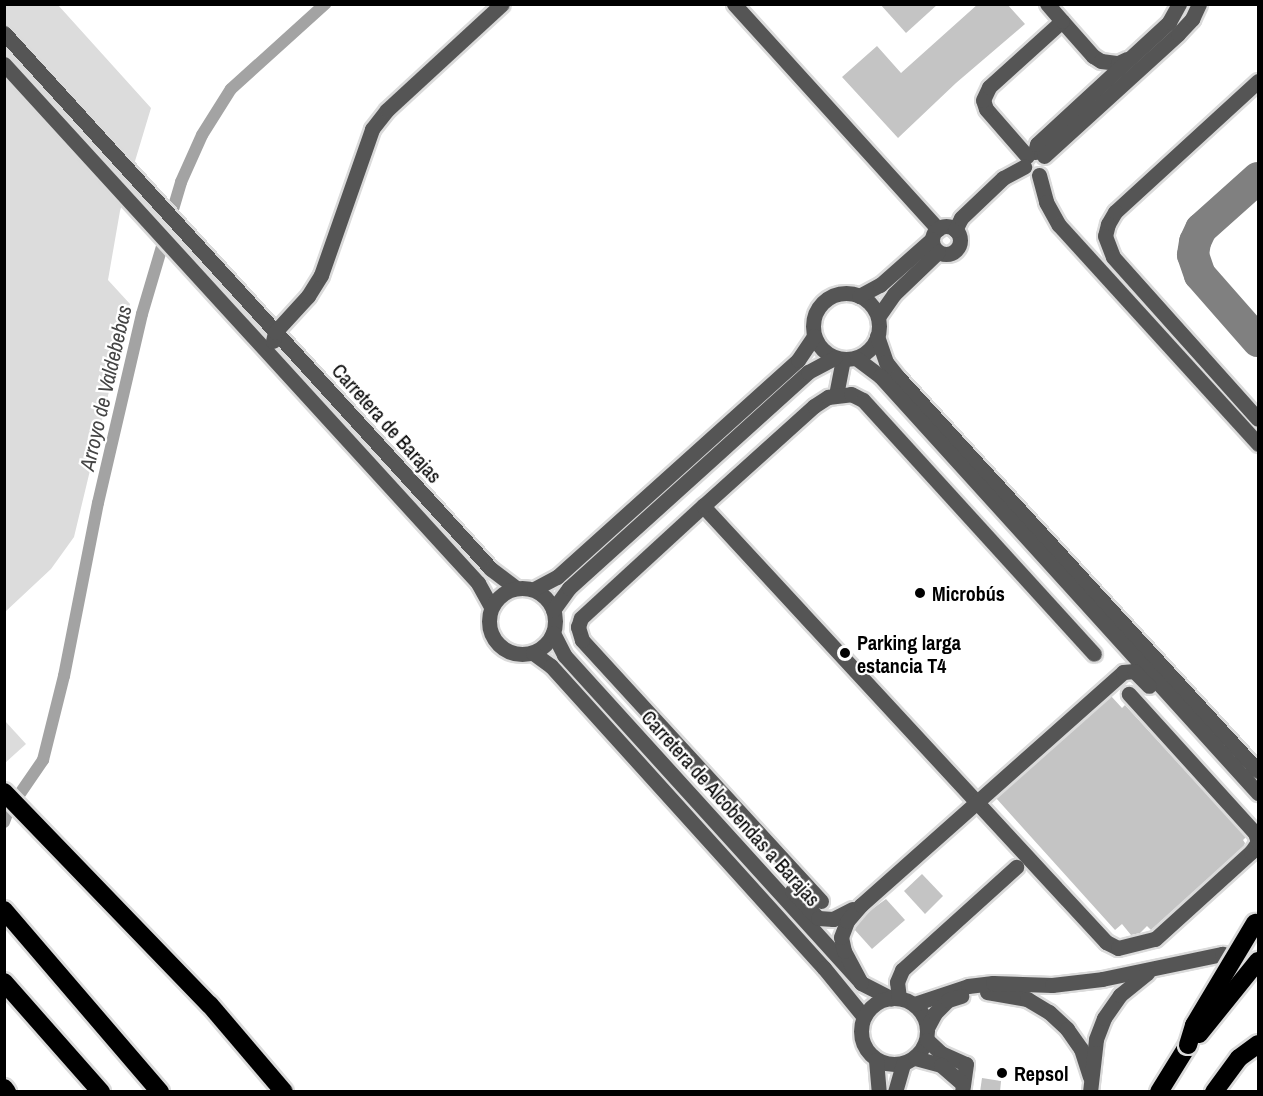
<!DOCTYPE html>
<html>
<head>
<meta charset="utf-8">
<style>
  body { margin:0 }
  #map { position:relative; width:1263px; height:1096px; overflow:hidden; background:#fff; font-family:"Archivo Narrow",sans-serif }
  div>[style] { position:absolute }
  .green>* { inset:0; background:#dcdcdc }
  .canal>* { height:12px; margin:-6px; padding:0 6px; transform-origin:6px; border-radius:6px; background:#a3a3a3 }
  .taxiway>* { height:32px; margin:-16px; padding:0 16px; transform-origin:16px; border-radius:16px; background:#808080 }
  .building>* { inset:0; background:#c4c4c4 }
  .roads { filter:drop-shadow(2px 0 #dbdbdb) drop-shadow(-2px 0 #dbdbdb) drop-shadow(0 2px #dbdbdb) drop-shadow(0 -2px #dbdbdb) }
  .minor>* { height:15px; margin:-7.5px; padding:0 7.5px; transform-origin:7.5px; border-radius:7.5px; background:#555 }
  .minor>.ring { margin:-7.5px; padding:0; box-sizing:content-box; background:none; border:15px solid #555; border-radius:50% }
  .highway>* { height:18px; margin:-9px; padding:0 9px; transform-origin:9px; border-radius:9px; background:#000 }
  .bridges { filter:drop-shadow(2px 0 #dbdbdb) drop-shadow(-2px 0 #dbdbdb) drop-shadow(0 2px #dbdbdb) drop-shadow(0 -2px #dbdbdb) }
  .highway-bridge>* { height:18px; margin:-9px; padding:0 9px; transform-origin:9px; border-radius:9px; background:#000 }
  .dots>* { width:16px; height:16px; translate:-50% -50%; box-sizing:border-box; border:3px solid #fff; border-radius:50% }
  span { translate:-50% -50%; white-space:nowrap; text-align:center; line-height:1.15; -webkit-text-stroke:4.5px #fff; paint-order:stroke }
  .street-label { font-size:20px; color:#000 }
  .poi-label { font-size:20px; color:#000; font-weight:700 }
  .left { translate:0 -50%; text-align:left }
  .water-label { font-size:21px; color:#444; font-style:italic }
  .frame { position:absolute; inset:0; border:6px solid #000; pointer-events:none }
</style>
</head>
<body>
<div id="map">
  <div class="green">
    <div style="clip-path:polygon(5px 5px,58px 5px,151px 108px,120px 211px,108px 280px,130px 304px,74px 537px,51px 569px,5px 612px)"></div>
    <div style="clip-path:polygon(5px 721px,26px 744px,5px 763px,4px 763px)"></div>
  </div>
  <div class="canal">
    <div style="left:4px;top:822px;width:12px;rotate:-70deg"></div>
    <div style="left:8px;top:811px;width:62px;rotate:-55.5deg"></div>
    <div style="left:43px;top:760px;width:87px;rotate:-76deg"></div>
    <div style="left:64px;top:676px;width:176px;rotate:-78.9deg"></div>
    <div style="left:98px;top:503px;width:194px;rotate:-76.9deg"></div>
    <div style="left:142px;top:314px;width:138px;rotate:-73.5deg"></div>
    <div style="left:181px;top:182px;width:51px;rotate:-65.9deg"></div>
    <div style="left:202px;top:135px;width:54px;rotate:-57.8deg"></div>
    <div style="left:231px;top:89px;width:127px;rotate:-42.1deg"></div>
  </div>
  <div class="taxiway">
    <div style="left:1258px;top:178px;width:76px;rotate:138.2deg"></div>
    <div style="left:1201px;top:229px;width:14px;rotate:115deg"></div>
    <div style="left:1195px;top:242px;width:13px;rotate:99deg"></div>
    <div style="left:1193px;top:255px;width:21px;rotate:71deg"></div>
    <div style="left:1200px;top:275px;width:88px;rotate:48.7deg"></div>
  </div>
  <div class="building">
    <div style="clip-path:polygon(880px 4px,938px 4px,906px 33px)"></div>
    <div style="clip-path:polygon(978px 4px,1007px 4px,1025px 24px,956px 83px,898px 138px,842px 77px,877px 46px,901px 73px)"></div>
    <div style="clip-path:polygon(1111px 696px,1122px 708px,1125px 705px,1246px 837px,1243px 840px,1245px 843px,1244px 846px,1151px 930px,1147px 926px,1140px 933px,1131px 935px,1122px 924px,1115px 930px,996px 798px)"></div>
    <div style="clip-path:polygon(922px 874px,943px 896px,925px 914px,904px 891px)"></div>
    <div style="clip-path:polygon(886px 899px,905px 920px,872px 949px,854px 929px,868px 912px)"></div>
    <div style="clip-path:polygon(982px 1078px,1001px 1081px,1000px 1092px,980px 1092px)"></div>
  </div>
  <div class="roads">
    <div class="minor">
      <div style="left:734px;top:4px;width:304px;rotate:47.8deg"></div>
      <div style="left:1062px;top:21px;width:47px;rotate:48.5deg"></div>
      <div style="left:1093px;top:56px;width:9px;rotate:32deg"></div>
      <div style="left:1101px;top:61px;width:17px;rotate:7deg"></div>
      <div style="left:1118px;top:63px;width:10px;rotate:-24deg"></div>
      <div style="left:4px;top:33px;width:724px;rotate:47.74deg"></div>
      <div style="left:491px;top:569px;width:31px;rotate:37deg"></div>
      <div style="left:4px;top:64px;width:703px;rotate:47.59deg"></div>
      <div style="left:478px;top:583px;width:26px;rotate:61deg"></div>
      <div style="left:1258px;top:81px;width:194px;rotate:137.5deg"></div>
      <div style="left:1115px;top:212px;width:14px;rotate:120deg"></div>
      <div style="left:1108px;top:224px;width:12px;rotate:104deg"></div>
      <div style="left:1105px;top:236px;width:22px;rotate:69deg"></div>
      <div style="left:1113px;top:257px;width:217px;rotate:48.2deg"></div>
      <div style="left:1035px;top:152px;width:8px;rotate:-76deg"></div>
      <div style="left:1037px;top:144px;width:180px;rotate:-42.7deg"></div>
      <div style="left:1169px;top:22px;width:21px;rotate:-61deg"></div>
      <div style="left:1027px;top:156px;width:62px;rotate:-131.1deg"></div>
      <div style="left:986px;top:109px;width:9px;rotate:-108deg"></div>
      <div style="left:983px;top:100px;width:14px;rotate:-65deg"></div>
      <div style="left:989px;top:87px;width:98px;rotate:-42.1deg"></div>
      <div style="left:1062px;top:21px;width:23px;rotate:-131deg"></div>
      <div style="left:1044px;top:156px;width:181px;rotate:-42.3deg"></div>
      <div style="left:1178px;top:34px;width:21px;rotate:-47deg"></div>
      <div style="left:1192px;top:19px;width:17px;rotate:-65deg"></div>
      <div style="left:1039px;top:175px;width:28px;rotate:75deg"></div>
      <div style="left:1046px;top:202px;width:26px;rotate:61deg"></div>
      <div style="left:1059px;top:225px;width:296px;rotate:47.7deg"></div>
      <div class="ring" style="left:932px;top:226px;width:13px;height:13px"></div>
      <div style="left:955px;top:230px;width:13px;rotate:-63deg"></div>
      <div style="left:961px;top:218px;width:58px;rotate:-43.6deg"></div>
      <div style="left:1003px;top:178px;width:24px;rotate:-28deg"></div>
      <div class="ring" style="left:813px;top:293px;width:51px;height:51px"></div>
      <div style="left:859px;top:296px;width:24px;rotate:-28deg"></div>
      <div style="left:880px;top:285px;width:69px;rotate:-41.5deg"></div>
      <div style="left:878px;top:317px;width:28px;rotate:-55deg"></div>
      <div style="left:894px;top:294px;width:61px;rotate:-43.7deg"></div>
      <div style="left:877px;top:336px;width:28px;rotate:71deg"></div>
      <div style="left:886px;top:362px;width:18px;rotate:52deg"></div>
      <div style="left:897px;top:376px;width:535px;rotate:47.58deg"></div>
      <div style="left:273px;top:341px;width:9px;rotate:-77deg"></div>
      <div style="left:275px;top:332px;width:49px;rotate:-47.5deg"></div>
      <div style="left:308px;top:296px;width:25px;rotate:-58deg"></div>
      <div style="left:321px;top:275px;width:155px;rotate:-70.7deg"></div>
      <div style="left:372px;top:129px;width:24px;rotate:-52deg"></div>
      <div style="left:387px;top:110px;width:156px;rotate:-42.7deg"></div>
      <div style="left:856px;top:358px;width:30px;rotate:37deg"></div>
      <div style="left:880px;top:376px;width:563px;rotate:47.81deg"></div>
      <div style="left:836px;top:395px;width:36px;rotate:-79deg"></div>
      <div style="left:703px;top:506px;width:594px;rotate:47.25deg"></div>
      <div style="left:1106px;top:942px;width:13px;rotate:27deg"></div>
      <div style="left:1118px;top:948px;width:38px;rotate:-14deg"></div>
      <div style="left:1155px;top:939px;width:130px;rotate:-42.2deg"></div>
      <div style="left:1251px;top:852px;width:12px;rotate:-55deg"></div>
      <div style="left:1258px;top:842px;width:9px;rotate:-108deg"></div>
      <div style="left:1255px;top:833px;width:188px;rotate:-132.2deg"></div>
      <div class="ring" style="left:489px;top:588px;width:51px;height:51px"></div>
      <div style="left:534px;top:589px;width:26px;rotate:-28deg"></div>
      <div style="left:557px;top:577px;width:324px;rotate:-42deg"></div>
      <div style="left:798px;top:360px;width:29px;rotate:-56deg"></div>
      <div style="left:553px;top:610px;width:27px;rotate:-54deg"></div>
      <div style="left:569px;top:588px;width:322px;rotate:-42.1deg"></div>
      <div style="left:808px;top:372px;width:30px;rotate:-28deg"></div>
      <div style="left:553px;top:633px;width:25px;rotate:63deg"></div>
      <div style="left:564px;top:655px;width:442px;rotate:47.8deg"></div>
      <div style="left:861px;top:983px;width:34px;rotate:27deg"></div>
      <div style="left:533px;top:653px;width:22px;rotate:36deg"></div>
      <div style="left:551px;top:666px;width:407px;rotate:47.9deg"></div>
      <div style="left:824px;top:968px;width:63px;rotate:50.8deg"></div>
      <div style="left:792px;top:891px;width:37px;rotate:46deg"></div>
      <div style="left:818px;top:918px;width:15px;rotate:4deg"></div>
      <div style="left:833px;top:919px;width:22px;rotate:-27deg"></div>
      <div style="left:821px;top:901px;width:354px;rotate:-132.5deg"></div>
      <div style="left:582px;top:640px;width:14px;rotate:-107deg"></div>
      <div style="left:578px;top:627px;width:9px;rotate:-72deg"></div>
      <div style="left:581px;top:618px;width:166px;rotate:-42.6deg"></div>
      <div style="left:703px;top:506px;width:149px;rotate:-42deg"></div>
      <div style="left:814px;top:406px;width:17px;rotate:-33deg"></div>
      <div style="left:828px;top:397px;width:23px;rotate:-7deg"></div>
      <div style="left:851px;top:394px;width:13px;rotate:27deg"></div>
      <div style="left:863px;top:400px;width:343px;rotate:47.7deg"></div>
      <div style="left:861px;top:983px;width:36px;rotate:-118deg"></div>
      <div style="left:844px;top:951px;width:14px;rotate:-102deg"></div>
      <div style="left:841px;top:937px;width:17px;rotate:-69deg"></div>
      <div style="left:847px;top:921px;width:21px;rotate:-49deg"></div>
      <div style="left:861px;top:905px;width:351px;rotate:-41.6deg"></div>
      <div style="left:1123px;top:672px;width:11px;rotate:-5deg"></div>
      <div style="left:1134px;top:671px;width:21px;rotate:45deg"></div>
      <div style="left:987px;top:992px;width:41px;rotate:9.9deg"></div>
      <div style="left:1027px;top:999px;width:26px;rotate:31deg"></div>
      <div style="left:1049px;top:1012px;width:25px;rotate:43deg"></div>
      <div style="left:1067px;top:1029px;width:24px;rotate:55deg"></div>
      <div style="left:1081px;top:1049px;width:29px;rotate:72deg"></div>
      <div class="ring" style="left:861px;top:998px;width:51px;height:51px"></div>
      <div style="left:899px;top:998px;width:16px;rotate:-97deg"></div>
      <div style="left:897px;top:982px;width:13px;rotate:-67deg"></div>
      <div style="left:902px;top:970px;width:154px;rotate:-42.1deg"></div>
      <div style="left:914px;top:1004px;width:57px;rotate:-18.4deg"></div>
      <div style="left:968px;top:986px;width:25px;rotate:-7deg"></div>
      <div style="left:993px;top:983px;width:59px;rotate:1.9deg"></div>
      <div style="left:1052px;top:985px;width:50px;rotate:-6.8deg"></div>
      <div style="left:1102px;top:979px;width:123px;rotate:-11.8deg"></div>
      <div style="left:1222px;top:954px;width:37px;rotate:13deg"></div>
      <div style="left:927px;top:1028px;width:17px;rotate:-62deg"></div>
      <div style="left:935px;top:1013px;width:18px;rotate:-45deg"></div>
      <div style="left:948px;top:1000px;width:14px;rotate:-17deg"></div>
      <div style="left:927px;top:1040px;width:19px;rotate:43deg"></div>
      <div style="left:941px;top:1053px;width:27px;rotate:24deg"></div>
      <div style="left:966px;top:1064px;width:28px;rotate:98deg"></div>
      <div style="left:915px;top:1058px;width:27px;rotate:15deg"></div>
      <div style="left:941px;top:1065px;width:29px;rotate:41deg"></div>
      <div style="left:876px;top:1060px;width:32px;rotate:85deg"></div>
      <div style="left:895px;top:1092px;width:29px;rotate:-74deg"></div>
      <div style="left:1090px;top:1092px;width:53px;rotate:-83.5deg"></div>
      <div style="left:1096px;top:1039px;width:22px;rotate:-69deg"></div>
      <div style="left:1104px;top:1018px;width:28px;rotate:-55deg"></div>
      <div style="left:1120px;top:995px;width:35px;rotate:-39deg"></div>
    </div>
    <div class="highway">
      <div style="left:4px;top:792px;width:296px;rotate:46deg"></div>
      <div style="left:210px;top:1005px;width:114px;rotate:49.6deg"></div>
      <div style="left:4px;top:910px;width:240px;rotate:49.4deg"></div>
      <div style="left:4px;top:982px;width:147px;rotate:48.6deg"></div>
      <div style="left:4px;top:1088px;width:5px;rotate:53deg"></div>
      <div style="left:1159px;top:1092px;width:55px;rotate:-58.3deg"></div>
      <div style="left:1214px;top:1092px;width:42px;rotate:-53.7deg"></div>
      <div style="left:1239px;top:1058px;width:24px;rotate:-36deg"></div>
    </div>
  </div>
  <div class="bridges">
    <div class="highway-bridge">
      <div style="left:1199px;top:1034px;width:94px;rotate:-51.1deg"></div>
      <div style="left:1188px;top:1045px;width:21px;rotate:-73deg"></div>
      <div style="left:1194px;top:1025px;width:119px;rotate:-59.1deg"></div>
    </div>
  </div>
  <div class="dots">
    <div style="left:920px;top:593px;background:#000"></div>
    <div style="left:845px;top:653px;background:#000"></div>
    <div style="left:1002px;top:1073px;background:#000"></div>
  </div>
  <div class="street-label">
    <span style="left:387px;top:423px;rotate:48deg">Carretera de Barajas</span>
    <span style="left:731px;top:808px;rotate:48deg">Carretera de Alcobendas a Barajas</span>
  </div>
  <div class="poi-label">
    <span class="left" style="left:932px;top:593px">Microbús</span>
    <span class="left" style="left:857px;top:654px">Parking larga<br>estancia T4</span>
    <span class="left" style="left:1014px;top:1073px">Repsol</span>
  </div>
  <div class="water-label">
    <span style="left:106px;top:388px;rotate:-77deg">Arroyo de Valdebebas</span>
  </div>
  <div class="frame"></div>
</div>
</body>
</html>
